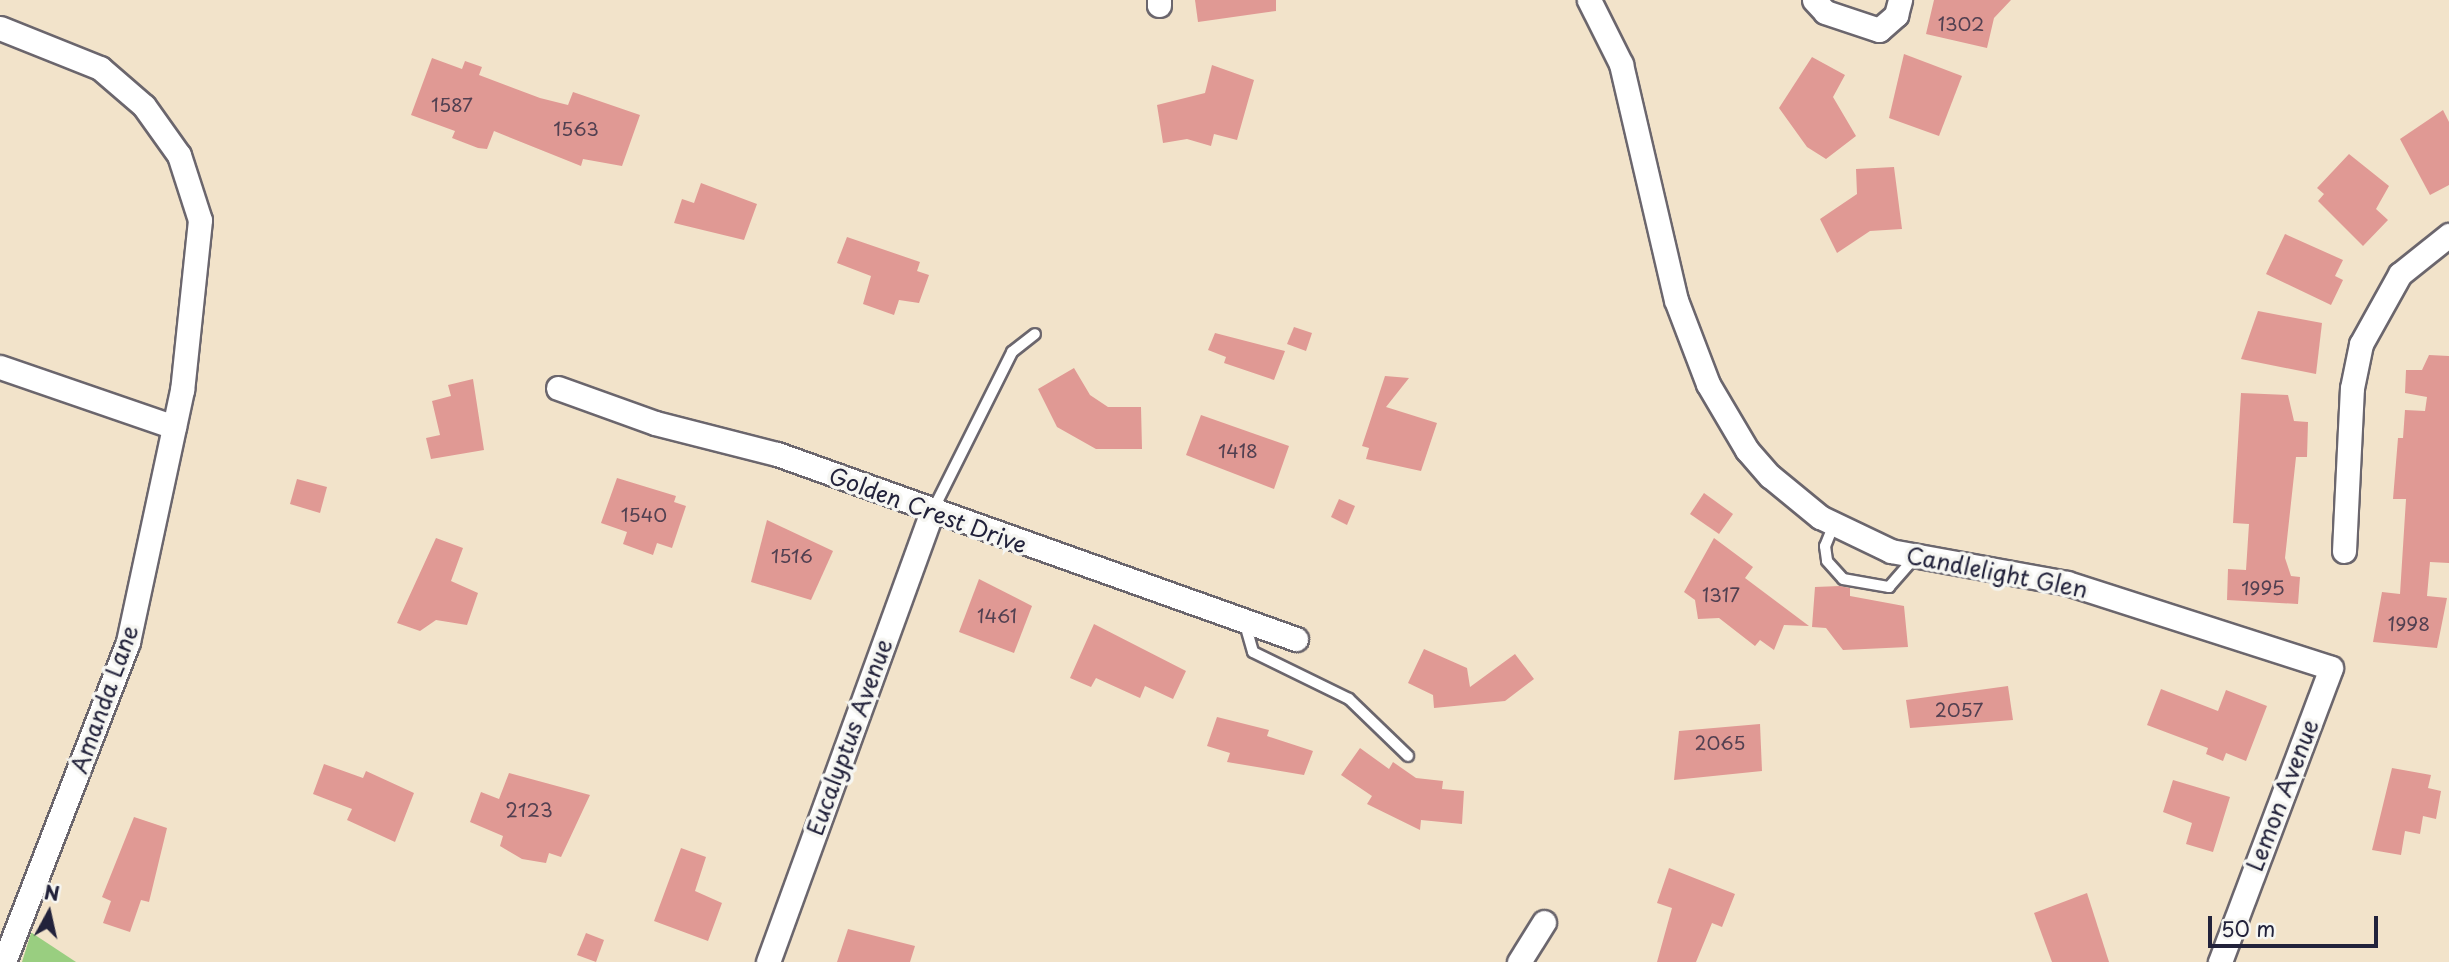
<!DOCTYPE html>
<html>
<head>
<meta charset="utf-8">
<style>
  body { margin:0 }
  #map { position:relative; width:2449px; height:962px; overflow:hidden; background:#f2e3ca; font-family:"Playpen Sans",sans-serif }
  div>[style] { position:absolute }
  .green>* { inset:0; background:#99ce80 }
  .building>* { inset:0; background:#e09994 }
  .roads { filter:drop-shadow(2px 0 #6b666d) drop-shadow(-2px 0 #6b666d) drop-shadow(0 2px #6b666d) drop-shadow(0 -2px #6b666d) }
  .lane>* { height:10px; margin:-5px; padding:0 5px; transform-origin:5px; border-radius:5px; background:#fff }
  .street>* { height:23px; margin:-11.5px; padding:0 11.5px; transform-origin:11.5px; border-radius:11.5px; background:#fff }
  span { translate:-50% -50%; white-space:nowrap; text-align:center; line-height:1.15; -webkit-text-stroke:7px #f6f6f2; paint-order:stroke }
  .number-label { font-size:19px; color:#524051 }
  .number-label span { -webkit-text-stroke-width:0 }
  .street-label { font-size:23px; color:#22223b }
  .north { position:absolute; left:14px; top:878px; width:70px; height:70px; -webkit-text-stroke:5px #f6f6f2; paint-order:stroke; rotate:8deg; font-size:19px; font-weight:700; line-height:28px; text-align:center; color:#22223b }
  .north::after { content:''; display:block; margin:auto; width:24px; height:32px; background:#22223b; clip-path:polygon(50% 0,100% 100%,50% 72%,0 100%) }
  .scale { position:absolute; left:2208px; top:916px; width:170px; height:32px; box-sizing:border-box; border:4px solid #22223b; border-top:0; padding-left:9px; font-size:21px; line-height:24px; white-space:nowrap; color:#22223b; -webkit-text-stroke:5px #f6f6f2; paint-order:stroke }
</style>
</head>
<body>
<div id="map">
  <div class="green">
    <div style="clip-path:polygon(31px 933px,32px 933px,76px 962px,22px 962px)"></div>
  </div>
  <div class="building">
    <div style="clip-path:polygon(1195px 0,1276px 0,1276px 11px,1198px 22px)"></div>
    <div style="clip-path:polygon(1934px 0,2011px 0,1994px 18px,1987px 48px,1926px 34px)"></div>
    <div style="clip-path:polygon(1904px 54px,1962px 76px,1939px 136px,1889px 118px)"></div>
    <div style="clip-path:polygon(1812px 57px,1845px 75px,1833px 97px,1856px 136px,1826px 159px,1807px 147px,1779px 108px)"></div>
    <div style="clip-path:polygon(432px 58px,462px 69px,465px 61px,482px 67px,479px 75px,540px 98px,568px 105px,573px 92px,640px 115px,622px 166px,583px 159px,581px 166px,494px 131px,487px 149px,478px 148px,452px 138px,455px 131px,411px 115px)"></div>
    <div style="clip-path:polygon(1212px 65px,1254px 80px,1237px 140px,1214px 134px,1211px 146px,1187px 139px,1163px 143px,1157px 105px,1205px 93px)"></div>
    <div style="clip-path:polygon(2443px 110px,2449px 122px,2449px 185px,2430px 195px,2400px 139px)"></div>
    <div style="clip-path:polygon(2349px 154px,2389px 186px,2376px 209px,2388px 220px,2363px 246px,2318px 201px,2324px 194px,2317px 188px)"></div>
    <div style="clip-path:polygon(1894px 167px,1902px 229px,1870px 231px,1837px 253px,1820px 219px,1857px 194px,1856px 169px)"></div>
    <div style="clip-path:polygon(701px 183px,757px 204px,744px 240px,674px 223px,682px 199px,694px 203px)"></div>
    <div style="clip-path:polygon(2285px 234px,2343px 260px,2335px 276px,2343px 280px,2331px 305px,2266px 274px)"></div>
    <div style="clip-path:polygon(847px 237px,920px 262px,917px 271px,929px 275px,919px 303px,899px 300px,894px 315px,863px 304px,871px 276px,837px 263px)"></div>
    <div style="clip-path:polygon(2258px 311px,2322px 323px,2316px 374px,2241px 359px)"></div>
    <div style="clip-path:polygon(1294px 327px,1312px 333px,1306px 351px,1287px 344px)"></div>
    <div style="clip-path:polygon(1215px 333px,1285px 351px,1274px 380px,1224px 363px,1226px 357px,1208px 350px)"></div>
    <div style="clip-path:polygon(2429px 355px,2449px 356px,2449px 563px,2430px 562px,2427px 596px,2447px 598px,2437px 648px,2373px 642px,2382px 592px,2400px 594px,2406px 499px,2393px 499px,2398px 438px,2403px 438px,2405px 410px,2425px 411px,2427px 397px,2405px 393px,2406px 370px,2422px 370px)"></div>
    <div style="clip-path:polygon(1074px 368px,1090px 395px,1108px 407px,1141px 407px,1142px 449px,1096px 449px,1057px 427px,1038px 389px)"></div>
    <div style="clip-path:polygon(1385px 376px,1409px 378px,1386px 407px,1437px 423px,1421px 471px,1366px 459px,1369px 448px,1362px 446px)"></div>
    <div style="clip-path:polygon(473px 379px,484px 450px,431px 459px,426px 438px,440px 435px,432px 401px,451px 396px,448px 385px)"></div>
    <div style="clip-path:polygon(2241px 393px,2288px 395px,2294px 421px,2308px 422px,2307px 457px,2296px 457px,2285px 558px,2291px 576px,2300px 577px,2298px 604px,2227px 600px,2228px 569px,2246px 570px,2249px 524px,2233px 523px)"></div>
    <div style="clip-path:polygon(1201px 415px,1289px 446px,1274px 489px,1186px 455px)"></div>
    <div style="clip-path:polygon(617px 478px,676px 496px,674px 502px,686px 506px,672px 548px,657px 543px,653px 555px,623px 544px,627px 532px,601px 523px)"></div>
    <div style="clip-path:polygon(297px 479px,327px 487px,320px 513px,290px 504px)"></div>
    <div style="clip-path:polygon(1704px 493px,1733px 514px,1719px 534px,1690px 514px)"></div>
    <div style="clip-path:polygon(1339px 499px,1355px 506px,1347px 525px,1331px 517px)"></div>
    <div style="clip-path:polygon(767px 520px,833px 551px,811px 600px,751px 582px)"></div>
    <div style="clip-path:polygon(436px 538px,463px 548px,451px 581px,478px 593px,467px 625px,436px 620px,420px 631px,397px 623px)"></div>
    <div style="clip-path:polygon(1714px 538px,1753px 567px,1745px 578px,1809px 626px,1784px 625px,1774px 650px,1760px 640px,1755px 646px,1719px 618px,1698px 619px,1695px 600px,1684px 592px)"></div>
    <div style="clip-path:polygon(979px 579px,1032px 606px,1014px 653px,959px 632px)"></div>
    <div style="clip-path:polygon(1840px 586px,1850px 588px,1850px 596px,1904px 606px,1908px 647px,1843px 650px,1826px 628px,1812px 627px,1815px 587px)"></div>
    <div style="clip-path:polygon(1094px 624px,1186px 671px,1173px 699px,1145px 686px,1140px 698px,1096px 678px,1091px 687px,1070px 678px)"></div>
    <div style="clip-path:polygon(1424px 649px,1467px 668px,1470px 687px,1515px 654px,1534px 679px,1505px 701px,1434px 708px,1433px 695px,1408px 683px)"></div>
    <div style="clip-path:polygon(2008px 686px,2013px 720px,1910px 728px,1906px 700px)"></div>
    <div style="clip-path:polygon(2161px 689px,2218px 711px,2226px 690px,2267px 706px,2246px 761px,2226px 753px,2223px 761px,2206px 754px,2208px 748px,2147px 725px)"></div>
    <div style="clip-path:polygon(1217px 717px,1269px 730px,1267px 736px,1313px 751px,1304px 775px,1227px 762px,1230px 753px,1207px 746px)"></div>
    <div style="clip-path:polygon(1760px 724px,1762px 771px,1674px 780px,1679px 731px)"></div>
    <div style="clip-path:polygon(1360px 748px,1389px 769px,1393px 762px,1416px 778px,1443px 781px,1442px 789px,1464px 791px,1462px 824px,1421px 820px,1420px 830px,1367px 804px,1372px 796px,1341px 775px)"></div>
    <div style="clip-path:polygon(324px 764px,363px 778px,366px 771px,414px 793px,395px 842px,347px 820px,352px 809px,313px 794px)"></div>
    <div style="clip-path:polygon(2392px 768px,2431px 775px,2428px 788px,2441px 791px,2436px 819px,2423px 816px,2420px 834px,2405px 831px,2401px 855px,2372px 850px)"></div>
    <div style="clip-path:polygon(509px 773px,590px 795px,561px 857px,549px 853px,546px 863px,522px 859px,500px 846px,503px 836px,470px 822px,481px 792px,499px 799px)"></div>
    <div style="clip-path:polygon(2173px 780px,2230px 797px,2213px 852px,2186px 844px,2192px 823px,2163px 812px)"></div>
    <div style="clip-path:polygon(134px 817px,167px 828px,149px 902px,141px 900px,130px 932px,103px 923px,111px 901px,102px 897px)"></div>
    <div style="clip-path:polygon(681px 848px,706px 857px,695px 891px,722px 903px,708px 941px,654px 921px)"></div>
    <div style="clip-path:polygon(1669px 868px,1735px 894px,1722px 927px,1712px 923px,1696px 962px,1657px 962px,1672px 908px,1657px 903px)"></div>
    <div style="clip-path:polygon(2087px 893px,2109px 962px,2052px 962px,2034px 913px)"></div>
    <div style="clip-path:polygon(848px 929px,915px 946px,910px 962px,837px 962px)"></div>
    <div style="clip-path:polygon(586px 933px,604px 940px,596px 962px,577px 955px)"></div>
  </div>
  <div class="roads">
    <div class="lane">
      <div style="left:933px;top:510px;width:177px;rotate:-63.4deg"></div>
      <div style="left:1012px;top:352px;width:29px;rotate:-38deg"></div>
      <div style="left:1834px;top:524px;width:24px;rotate:112deg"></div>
      <div style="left:1825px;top:546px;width:15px;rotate:82deg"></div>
      <div style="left:1827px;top:561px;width:24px;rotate:48deg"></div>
      <div style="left:1843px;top:579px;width:47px;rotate:9.9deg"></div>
      <div style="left:1889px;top:587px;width:41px;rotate:-48.9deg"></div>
      <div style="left:1245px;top:624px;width:29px;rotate:74deg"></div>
      <div style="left:1253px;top:652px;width:107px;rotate:26.1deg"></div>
      <div style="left:1349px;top:699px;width:82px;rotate:44deg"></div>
    </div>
    <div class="street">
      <div style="left:1159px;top:0;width:5px;rotate:90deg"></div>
      <div style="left:1589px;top:0;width:72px;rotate:63.4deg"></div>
      <div style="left:1621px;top:64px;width:242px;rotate:76.9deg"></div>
      <div style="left:1676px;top:300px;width:90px;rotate:69.1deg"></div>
      <div style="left:1708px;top:384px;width:77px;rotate:59.4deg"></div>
      <div style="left:1747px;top:450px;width:35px;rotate:49deg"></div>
      <div style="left:1770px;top:476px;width:65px;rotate:39.4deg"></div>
      <div style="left:1820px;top:517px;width:79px;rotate:25.6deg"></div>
      <div style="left:1891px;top:551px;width:179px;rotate:10.3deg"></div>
      <div style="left:2067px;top:583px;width:277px;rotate:17.8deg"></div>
      <div style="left:2331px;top:668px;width:314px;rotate:110.7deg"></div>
      <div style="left:1814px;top:0;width:16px;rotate:47deg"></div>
      <div style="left:1825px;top:12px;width:57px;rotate:18.4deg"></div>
      <div style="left:1879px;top:30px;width:23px;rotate:-41deg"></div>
      <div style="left:1896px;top:15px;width:16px;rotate:-75deg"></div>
      <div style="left:0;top:28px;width:108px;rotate:21.8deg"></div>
      <div style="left:100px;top:68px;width:58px;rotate:40.8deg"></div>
      <div style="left:144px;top:106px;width:60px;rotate:54.5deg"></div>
      <div style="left:179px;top:155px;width:68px;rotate:72.1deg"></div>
      <div style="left:200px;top:220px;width:171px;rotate:96deg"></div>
      <div style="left:182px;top:390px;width:258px;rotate:102.1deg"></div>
      <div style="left:128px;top:642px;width:343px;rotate:111.2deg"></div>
      <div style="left:0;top:367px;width:184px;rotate:19deg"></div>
      <div style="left:558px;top:388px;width:103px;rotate:19.8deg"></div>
      <div style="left:655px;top:423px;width:126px;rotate:14.3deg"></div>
      <div style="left:777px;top:454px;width:551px;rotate:19.62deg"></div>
      <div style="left:2344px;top:551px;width:163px;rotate:-87.2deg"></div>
      <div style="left:2352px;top:388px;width:45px;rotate:-78.4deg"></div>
      <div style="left:2361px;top:344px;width:80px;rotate:-60.9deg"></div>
      <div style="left:2400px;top:274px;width:63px;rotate:-38.5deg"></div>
      <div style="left:768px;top:962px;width:478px;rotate:-70deg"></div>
      <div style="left:1519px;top:962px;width:47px;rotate:-58deg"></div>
    </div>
  </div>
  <div class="number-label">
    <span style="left:1961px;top:24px">1302</span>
    <span style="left:452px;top:105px">1587</span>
    <span style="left:576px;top:129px">1563</span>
    <span style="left:1238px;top:451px">1418</span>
    <span style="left:644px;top:515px">1540</span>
    <span style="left:792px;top:556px">1516</span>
    <span style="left:2263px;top:588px">1995</span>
    <span style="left:1721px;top:595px">1317</span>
    <span style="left:997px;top:616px">1461</span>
    <span style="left:2409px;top:624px">1998</span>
    <span style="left:1959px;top:710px">2057</span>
    <span style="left:1720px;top:743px">2065</span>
    <span style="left:529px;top:810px">2123</span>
  </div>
  <div class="street-label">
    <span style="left:928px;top:510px;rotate:20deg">Golden Crest Drive</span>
    <span style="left:1997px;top:572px;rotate:11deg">Candlelight Glen</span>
    <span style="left:104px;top:699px;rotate:-70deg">Amanda Lane</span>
    <span style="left:849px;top:737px;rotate:-70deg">Eucalyptus Avenue</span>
    <span style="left:2282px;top:795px;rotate:-69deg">Lemon Avenue</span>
  </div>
  <div class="north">N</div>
  <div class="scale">50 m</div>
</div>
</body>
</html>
